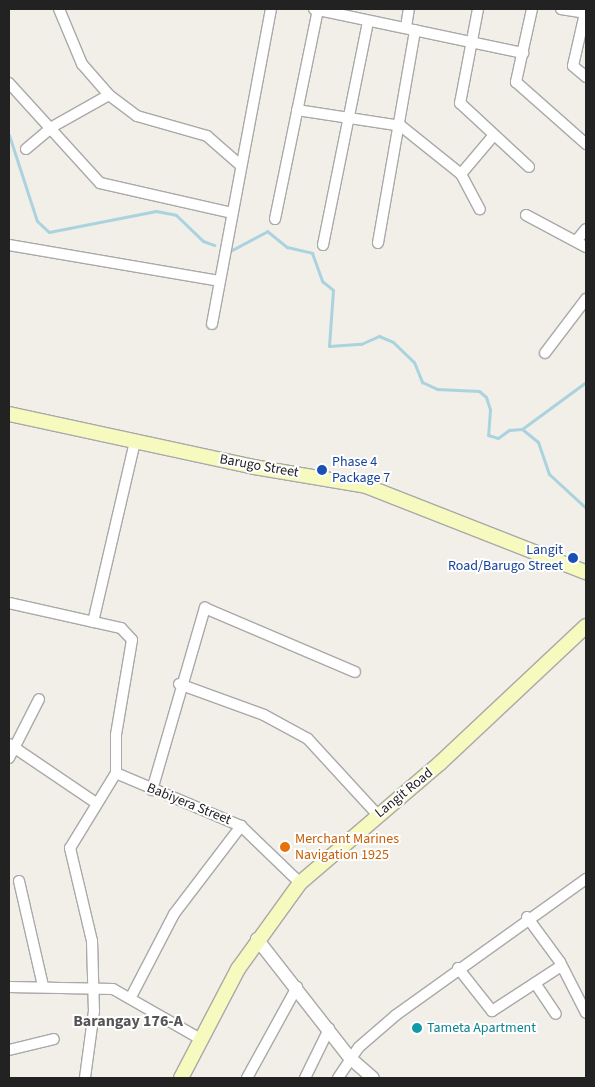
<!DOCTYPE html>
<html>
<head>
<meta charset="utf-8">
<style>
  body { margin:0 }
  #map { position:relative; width:595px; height:1087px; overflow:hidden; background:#f2efe9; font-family:"Source Sans 3",sans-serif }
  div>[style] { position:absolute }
  .stream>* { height:3px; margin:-1.5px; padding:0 1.5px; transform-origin:1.5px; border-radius:1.5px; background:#aad3df }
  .roads { filter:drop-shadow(1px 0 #a9a9a9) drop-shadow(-1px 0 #a9a9a9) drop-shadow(0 1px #a9a9a9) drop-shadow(0 -1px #a9a9a9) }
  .minor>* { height:10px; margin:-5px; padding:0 5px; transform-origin:5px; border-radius:5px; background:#fff }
  .tertiary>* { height:12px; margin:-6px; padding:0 6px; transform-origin:6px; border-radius:6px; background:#fff }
  .secondary>* { height:14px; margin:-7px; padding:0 7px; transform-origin:7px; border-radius:7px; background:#f7fabf }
  .dots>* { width:14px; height:14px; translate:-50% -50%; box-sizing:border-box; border:2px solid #fff; border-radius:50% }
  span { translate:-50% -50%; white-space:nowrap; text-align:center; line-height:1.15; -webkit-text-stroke:4px #fff; paint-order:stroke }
  .transit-label { font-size:14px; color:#164399 }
  .left { translate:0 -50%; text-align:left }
  .right { translate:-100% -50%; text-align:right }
  .street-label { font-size:14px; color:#222 }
  .food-label { font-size:14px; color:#c56008 }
  .culture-label { font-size:14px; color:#0d838f }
  .quarter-label { font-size:16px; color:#555; font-weight:700 }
  .frame { position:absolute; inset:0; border:10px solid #222; pointer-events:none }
</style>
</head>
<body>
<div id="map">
  <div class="stream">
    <div style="left:9px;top:135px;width:90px;rotate:72deg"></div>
    <div style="left:37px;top:221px;width:16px;rotate:43deg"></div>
    <div style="left:49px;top:232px;width:109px;rotate:-11.1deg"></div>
    <div style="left:156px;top:211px;width:20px;rotate:11deg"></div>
    <div style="left:176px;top:215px;width:37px;rotate:44deg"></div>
    <div style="left:203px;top:241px;width:12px;rotate:20deg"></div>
    <div style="left:232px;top:250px;width:40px;rotate:-28deg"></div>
    <div style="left:267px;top:231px;width:26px;rotate:39deg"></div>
    <div style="left:287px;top:247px;width:26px;rotate:13deg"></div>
    <div style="left:312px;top:253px;width:30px;rotate:70deg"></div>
    <div style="left:322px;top:281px;width:14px;rotate:39deg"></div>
    <div style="left:333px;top:290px;width:56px;rotate:94.1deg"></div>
    <div style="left:329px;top:346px;width:32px;rotate:-4deg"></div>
    <div style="left:361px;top:344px;width:20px;rotate:-24deg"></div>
    <div style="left:379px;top:336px;width:15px;rotate:23deg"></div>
    <div style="left:393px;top:342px;width:29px;rotate:44deg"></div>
    <div style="left:414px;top:362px;width:22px;rotate:68deg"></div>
    <div style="left:422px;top:382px;width:17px;rotate:25deg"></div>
    <div style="left:437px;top:389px;width:42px;rotate:2.7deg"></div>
    <div style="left:479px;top:391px;width:9px;rotate:41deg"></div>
    <div style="left:486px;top:397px;width:13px;rotate:72deg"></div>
    <div style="left:490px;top:409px;width:26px;rotate:94deg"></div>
    <div style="left:488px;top:435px;width:10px;rotate:17deg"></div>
    <div style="left:498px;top:438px;width:14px;rotate:-36deg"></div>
    <div style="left:509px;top:430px;width:13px;rotate:-4deg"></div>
    <div style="left:522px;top:429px;width:79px;rotate:-36.3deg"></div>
    <div style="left:522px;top:429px;width:21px;rotate:39deg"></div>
    <div style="left:538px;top:442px;width:34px;rotate:71deg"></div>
    <div style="left:549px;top:474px;width:50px;rotate:42.6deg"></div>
  </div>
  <div class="roads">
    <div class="minor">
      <div style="left:59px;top:9px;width:60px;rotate:67.3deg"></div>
      <div style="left:82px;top:64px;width:41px;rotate:48.9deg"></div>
      <div style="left:109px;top:95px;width:35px;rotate:37deg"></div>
      <div style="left:137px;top:116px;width:73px;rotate:15.9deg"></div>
      <div style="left:207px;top:136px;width:43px;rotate:41.2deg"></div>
      <div style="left:314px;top:9px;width:214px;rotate:11.9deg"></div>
      <div style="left:478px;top:9px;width:96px;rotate:100.8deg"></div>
      <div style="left:460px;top:103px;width:94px;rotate:42.8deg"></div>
      <div style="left:532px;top:9px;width:75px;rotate:102.4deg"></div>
      <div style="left:516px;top:82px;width:94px;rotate:41.5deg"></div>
      <div style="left:561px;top:9px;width:24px;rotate:9deg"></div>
      <div style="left:585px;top:13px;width:54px;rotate:102.8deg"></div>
      <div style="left:573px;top:66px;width:17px;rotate:40deg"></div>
      <div style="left:406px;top:27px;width:18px;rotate:-81deg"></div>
      <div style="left:9px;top:83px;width:135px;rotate:47.7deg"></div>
      <div style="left:100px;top:183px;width:135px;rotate:12.8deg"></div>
      <div style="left:297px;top:110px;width:105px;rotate:8.7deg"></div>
      <div style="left:401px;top:126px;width:77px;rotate:38.7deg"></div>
      <div style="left:461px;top:174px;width:40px;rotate:62deg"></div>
      <div style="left:26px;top:149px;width:34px;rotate:-40deg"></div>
      <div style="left:52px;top:127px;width:65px;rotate:-29.3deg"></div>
      <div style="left:461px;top:174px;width:51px;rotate:-49.8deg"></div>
      <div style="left:526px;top:215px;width:68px;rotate:28.1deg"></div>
      <div style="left:275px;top:219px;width:214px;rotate:-78.4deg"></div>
      <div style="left:577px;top:240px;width:14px;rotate:-51deg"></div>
      <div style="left:378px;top:243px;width:216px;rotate:-80.1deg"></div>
      <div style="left:9px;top:245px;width:213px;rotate:9.7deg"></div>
      <div style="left:323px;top:245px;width:228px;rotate:-78.6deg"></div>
      <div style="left:212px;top:324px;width:320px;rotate:-79.4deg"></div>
      <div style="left:545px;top:353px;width:68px;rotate:-52.8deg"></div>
      <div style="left:9px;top:603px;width:115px;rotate:12.6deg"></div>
      <div style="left:121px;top:628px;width:16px;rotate:47deg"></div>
      <div style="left:132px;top:640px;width:96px;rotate:99.6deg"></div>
      <div style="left:116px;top:735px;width:38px;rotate:90deg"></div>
      <div style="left:116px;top:773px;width:88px;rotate:121.5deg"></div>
      <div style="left:70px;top:848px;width:96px;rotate:76.7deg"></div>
      <div style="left:92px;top:941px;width:70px;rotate:88.4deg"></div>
      <div style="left:94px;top:1011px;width:68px;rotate:97.7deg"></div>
      <div style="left:93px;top:622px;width:185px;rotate:-76.9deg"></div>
      <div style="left:179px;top:684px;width:90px;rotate:20deg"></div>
      <div style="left:264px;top:715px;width:50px;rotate:28.6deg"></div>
      <div style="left:308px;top:739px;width:102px;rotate:47.4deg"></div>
      <div style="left:9px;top:744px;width:105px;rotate:34.1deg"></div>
      <div style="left:9px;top:758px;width:66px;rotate:-63deg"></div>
      <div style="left:116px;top:773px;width:136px;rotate:23deg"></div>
      <div style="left:241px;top:826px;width:82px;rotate:44deg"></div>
      <div style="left:152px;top:790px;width:190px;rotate:-73.8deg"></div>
      <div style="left:205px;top:608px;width:163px;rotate:23.1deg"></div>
      <div style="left:19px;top:881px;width:108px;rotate:77.1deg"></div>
      <div style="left:527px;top:917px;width:56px;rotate:53.7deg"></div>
      <div style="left:560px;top:962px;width:57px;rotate:63deg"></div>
      <div style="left:458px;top:968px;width:55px;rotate:51.7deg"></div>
      <div style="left:492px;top:1011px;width:82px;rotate:-33.1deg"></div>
      <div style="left:535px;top:983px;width:37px;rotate:56deg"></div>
      <div style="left:9px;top:987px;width:104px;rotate:1.1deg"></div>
      <div style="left:113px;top:989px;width:99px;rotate:29.7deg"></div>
      <div style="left:131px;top:997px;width:93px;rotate:-62.6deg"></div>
      <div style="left:174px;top:914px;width:111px;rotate:-52.7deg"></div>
      <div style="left:9px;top:1050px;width:46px;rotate:-13.7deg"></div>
      <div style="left:247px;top:1078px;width:104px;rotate:-61.2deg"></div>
      <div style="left:305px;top:1078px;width:55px;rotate:-63.9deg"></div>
      <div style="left:338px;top:1078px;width:37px;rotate:-56deg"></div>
      <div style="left:359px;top:1047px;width:49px;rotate:-40.9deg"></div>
      <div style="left:396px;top:1015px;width:234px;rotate:-35.6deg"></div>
    </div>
    <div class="tertiary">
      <div style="left:257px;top:939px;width:151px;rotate:52deg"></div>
      <div style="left:350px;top:1058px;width:30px;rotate:41deg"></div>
    </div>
    <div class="secondary">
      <div style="left:9px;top:414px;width:251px;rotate:12.2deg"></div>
      <div style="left:254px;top:467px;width:114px;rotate:9.6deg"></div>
      <div style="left:366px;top:486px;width:236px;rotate:21.4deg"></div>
      <div style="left:181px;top:1078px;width:123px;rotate:-62.4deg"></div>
      <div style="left:238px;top:969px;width:106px;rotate:-54.2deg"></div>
      <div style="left:300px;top:883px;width:184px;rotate:-40.6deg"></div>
      <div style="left:440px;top:763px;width:200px;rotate:-43.2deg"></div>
    </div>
  </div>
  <div class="dots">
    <div style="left:322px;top:470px;background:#1a4fb4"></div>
    <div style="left:573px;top:558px;background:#1a4fb4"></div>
    <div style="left:285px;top:847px;background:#e8710a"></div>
    <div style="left:417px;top:1028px;background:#0f9aa8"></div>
  </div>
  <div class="transit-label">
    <span class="left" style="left:332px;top:470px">Phase 4<br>Package 7</span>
    <span class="right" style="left:563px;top:558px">Langit<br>Road/Barugo Street</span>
  </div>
  <div class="street-label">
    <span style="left:259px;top:466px;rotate:10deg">Barugo Street</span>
    <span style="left:404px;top:793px;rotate:-39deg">Langit Road</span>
    <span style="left:189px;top:804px;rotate:22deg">Babiyera Street</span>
  </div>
  <div class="food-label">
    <span class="left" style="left:295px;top:847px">Merchant Marines<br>Navigation 1925</span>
  </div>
  <div class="culture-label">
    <span class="left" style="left:427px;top:1028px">Tameta Apartment</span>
  </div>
  <div class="quarter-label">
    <span style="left:128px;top:1021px">Barangay 176-A</span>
  </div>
  <div class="frame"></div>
</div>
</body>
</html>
